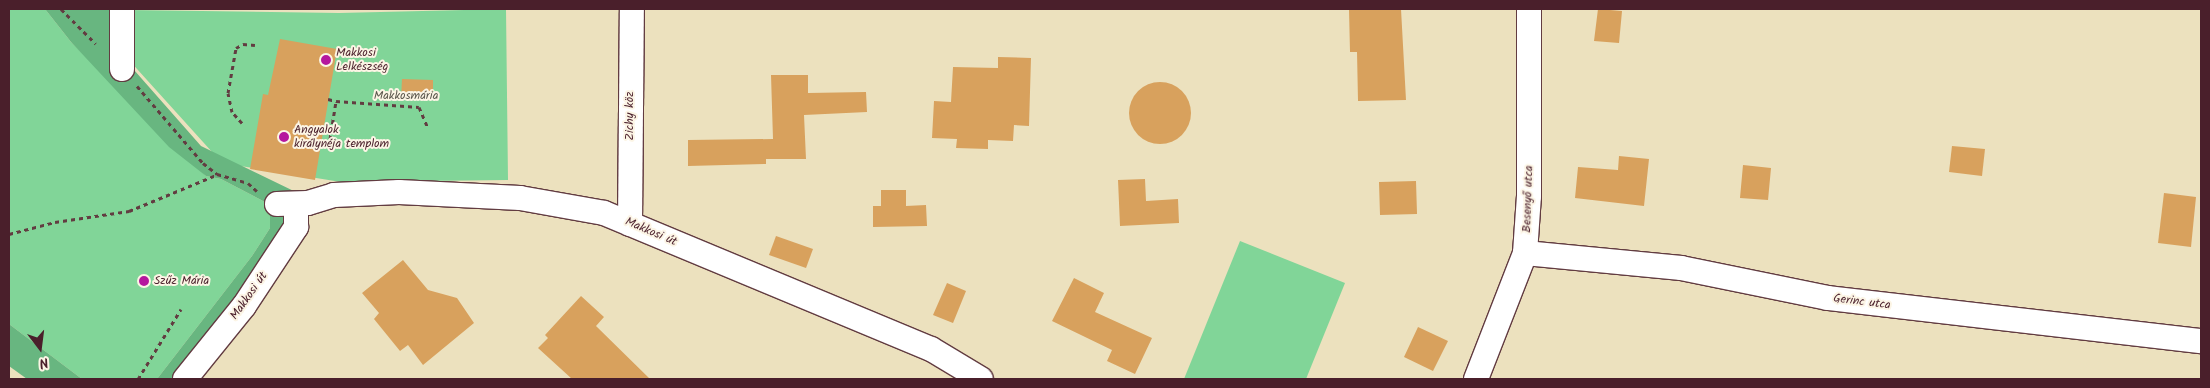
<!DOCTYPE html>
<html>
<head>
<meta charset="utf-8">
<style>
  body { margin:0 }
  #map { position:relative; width:2210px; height:388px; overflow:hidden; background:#ece1be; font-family:Kalam,sans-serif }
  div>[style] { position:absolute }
  .green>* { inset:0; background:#81d598 }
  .forest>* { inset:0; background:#68b680 }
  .building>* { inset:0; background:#d8a15d }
  .round { border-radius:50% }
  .path>* { height:3px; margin-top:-1.5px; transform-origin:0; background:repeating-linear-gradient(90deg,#623c41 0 4px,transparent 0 8px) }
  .roads { filter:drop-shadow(1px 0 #623c41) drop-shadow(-1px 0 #623c41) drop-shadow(0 1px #623c41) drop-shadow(0 -1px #623c41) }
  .street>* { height:24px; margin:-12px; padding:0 12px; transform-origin:12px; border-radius:12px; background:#fff }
  .dots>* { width:14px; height:14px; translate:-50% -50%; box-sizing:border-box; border:2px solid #fcf5e5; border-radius:50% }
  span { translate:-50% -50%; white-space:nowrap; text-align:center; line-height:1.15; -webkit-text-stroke:4px #fcf5e5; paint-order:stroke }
  .poi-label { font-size:12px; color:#4a1f2b }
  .left { translate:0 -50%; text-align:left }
  .park-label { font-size:12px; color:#5a564c }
  .street-label { font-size:12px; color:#4a1f2b }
  .frame { position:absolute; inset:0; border:10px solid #4a1f2b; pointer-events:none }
  .north { position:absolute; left:15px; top:323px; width:50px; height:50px; -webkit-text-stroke:4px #fcf5e5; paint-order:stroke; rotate:165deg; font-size:14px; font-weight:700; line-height:20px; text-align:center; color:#4a1f2b }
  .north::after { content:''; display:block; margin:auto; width:18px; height:22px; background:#4a1f2b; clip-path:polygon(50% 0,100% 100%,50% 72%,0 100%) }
</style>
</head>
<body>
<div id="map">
  <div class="green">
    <div style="clip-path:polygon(9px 9px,45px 9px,71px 42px,206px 176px,221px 179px,263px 201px,270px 208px,270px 228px,252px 256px,157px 379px,82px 379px,9px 324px)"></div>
    <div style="clip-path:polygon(506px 9px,508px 180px,341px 182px,222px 163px,128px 59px,128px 10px,339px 13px)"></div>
    <div style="clip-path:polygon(1240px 241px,1345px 283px,1306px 379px,1184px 379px)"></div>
  </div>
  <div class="forest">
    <div style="clip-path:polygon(45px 9px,128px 9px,127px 62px,201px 146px,302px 195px,302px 227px,176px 379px,157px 379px,252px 256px,270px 228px,270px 208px,263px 201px,221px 179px,206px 176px,169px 147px,71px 42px)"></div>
    <div style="clip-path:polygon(9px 324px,82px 379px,27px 379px,9px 366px)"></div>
  </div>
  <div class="building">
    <div style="clip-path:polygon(1349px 9px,1401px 9px,1406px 100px,1358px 101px,1357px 52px,1350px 52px)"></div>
    <div style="clip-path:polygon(1598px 9px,1622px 11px,1619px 43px,1594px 41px)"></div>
    <div style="clip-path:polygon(280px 39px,337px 49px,315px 180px,250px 169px,263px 94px,268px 95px)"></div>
    <div style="clip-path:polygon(998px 57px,1031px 58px,1029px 126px,1014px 125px,1013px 141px,988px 140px,988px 149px,956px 148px,957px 139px,932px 138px,934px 101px,951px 102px,953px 67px,998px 68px)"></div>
    <div style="clip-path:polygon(771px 75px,808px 75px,808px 93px,866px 92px,867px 112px,804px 115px,806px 159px,766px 159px,766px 164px,688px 166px,688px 140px,773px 139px)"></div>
    <div style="clip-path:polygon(402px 79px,433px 80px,433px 100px,401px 99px)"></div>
    <div class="round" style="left:1129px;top:82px;width:62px;height:62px"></div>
    <div style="clip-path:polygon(1952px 146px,1985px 149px,1982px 176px,1949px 172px)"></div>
    <div style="clip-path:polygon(1619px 156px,1649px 159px,1644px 206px,1575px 198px,1578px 167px,1618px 170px)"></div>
    <div style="clip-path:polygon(1743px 165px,1771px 168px,1768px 200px,1740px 198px)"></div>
    <div style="clip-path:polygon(1145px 179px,1146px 201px,1178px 199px,1179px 223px,1120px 226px,1118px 180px)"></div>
    <div style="clip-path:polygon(1416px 181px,1417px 214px,1380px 215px,1379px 182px)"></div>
    <div style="clip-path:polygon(881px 190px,906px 190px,906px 206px,926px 205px,927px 226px,873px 227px,873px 206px,881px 206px)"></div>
    <div style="clip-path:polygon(2164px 193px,2196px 197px,2191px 247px,2158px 243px)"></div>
    <div style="clip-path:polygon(776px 236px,813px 249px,806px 268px,769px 255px)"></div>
    <div style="clip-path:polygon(403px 260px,428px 290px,457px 298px,474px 323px,423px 365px,408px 345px,400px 351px,374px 319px,379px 313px,362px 293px)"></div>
    <div style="clip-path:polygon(1074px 278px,1104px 293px,1095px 312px,1152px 338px,1135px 374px,1107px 361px,1112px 350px,1052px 321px)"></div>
    <div style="clip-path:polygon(947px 283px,966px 291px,953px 323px,933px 315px)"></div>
    <div style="clip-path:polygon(581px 296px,604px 317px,596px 326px,650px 379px,572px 379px,538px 348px,548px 338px,545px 335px)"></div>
    <div style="clip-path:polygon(1418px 327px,1448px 341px,1433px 371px,1404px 357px)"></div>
  </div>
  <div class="path">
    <div style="left:61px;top:9px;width:49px;rotate:45deg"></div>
    <div style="left:137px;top:86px;width:101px;rotate:49.4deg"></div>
    <div style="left:203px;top:163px;width:18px;rotate:38deg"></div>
    <div style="left:217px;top:174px;width:32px;rotate:16deg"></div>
    <div style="left:248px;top:183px;width:12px;rotate:42deg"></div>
    <div style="left:328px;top:99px;width:8px;rotate:14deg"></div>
    <div style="left:242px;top:123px;width:15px;rotate:-132deg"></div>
    <div style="left:232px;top:112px;width:19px;rotate:-102deg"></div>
    <div style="left:228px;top:93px;width:46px;rotate:-79.9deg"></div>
    <div style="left:236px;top:48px;width:8px;rotate:-30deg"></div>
    <div style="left:243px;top:44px;width:12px;rotate:5deg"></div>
    <div style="left:330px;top:139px;width:38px;rotate:-81deg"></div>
    <div style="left:336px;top:101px;width:83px;rotate:4.1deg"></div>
    <div style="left:419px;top:107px;width:23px;rotate:67deg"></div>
    <div style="left:9px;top:234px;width:48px;rotate:-14.6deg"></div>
    <div style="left:55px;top:222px;width:75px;rotate:-8.5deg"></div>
    <div style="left:129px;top:211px;width:94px;rotate:-22.5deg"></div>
    <div style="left:138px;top:379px;width:82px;rotate:-58.4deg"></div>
  </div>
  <div class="roads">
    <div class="street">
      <div style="left:122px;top:69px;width:60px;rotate:-90deg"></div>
      <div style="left:277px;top:204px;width:31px;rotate:-2deg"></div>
      <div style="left:308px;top:203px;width:27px;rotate:-17deg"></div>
      <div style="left:334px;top:195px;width:65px;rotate:-2.6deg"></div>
      <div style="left:399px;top:192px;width:121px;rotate:2.8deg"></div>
      <div style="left:520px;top:198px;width:85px;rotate:10.1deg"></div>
      <div style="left:604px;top:213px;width:354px;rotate:22.6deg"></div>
      <div style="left:931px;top:349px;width:58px;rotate:31deg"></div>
      <div style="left:630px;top:224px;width:215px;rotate:-89.5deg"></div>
      <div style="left:1525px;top:253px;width:157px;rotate:5.5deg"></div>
      <div style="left:1681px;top:268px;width:150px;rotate:11.5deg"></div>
      <div style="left:1828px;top:298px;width:375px;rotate:6.6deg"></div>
      <div style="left:185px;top:379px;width:94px;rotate:-51.1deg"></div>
      <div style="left:244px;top:306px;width:95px;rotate:-56.6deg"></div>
      <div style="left:296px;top:227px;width:23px;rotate:-90deg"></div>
      <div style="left:1476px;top:379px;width:135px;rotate:-68.7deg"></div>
      <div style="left:1525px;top:253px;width:57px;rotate:-86deg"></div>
      <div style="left:1529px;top:196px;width:187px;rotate:-90deg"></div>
    </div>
  </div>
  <div class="dots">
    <div style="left:326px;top:60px;background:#b5179e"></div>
    <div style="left:284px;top:137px;background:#b5179e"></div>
    <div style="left:144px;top:281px;background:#b5179e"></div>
  </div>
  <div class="poi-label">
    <span class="left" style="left:336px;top:60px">Makkosi<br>Lelkészség</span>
    <span class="left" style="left:294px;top:137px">Angyalok<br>királynéja templom</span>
    <span class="left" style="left:154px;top:281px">Szűz Mária</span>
  </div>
  <div class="park-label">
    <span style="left:406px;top:96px">Makkosmária</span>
  </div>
  <div class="street-label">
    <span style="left:630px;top:116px;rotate:-90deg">Zichy köz</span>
    <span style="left:1528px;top:199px;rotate:-88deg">Besenyő utca</span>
    <span style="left:651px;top:232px;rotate:23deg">Makkosi út</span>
    <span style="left:249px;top:296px;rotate:-55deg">Makkosi út</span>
    <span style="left:1862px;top:302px;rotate:7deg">Gerinc utca</span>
  </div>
  <div class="frame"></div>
  <div class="north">N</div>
</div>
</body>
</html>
